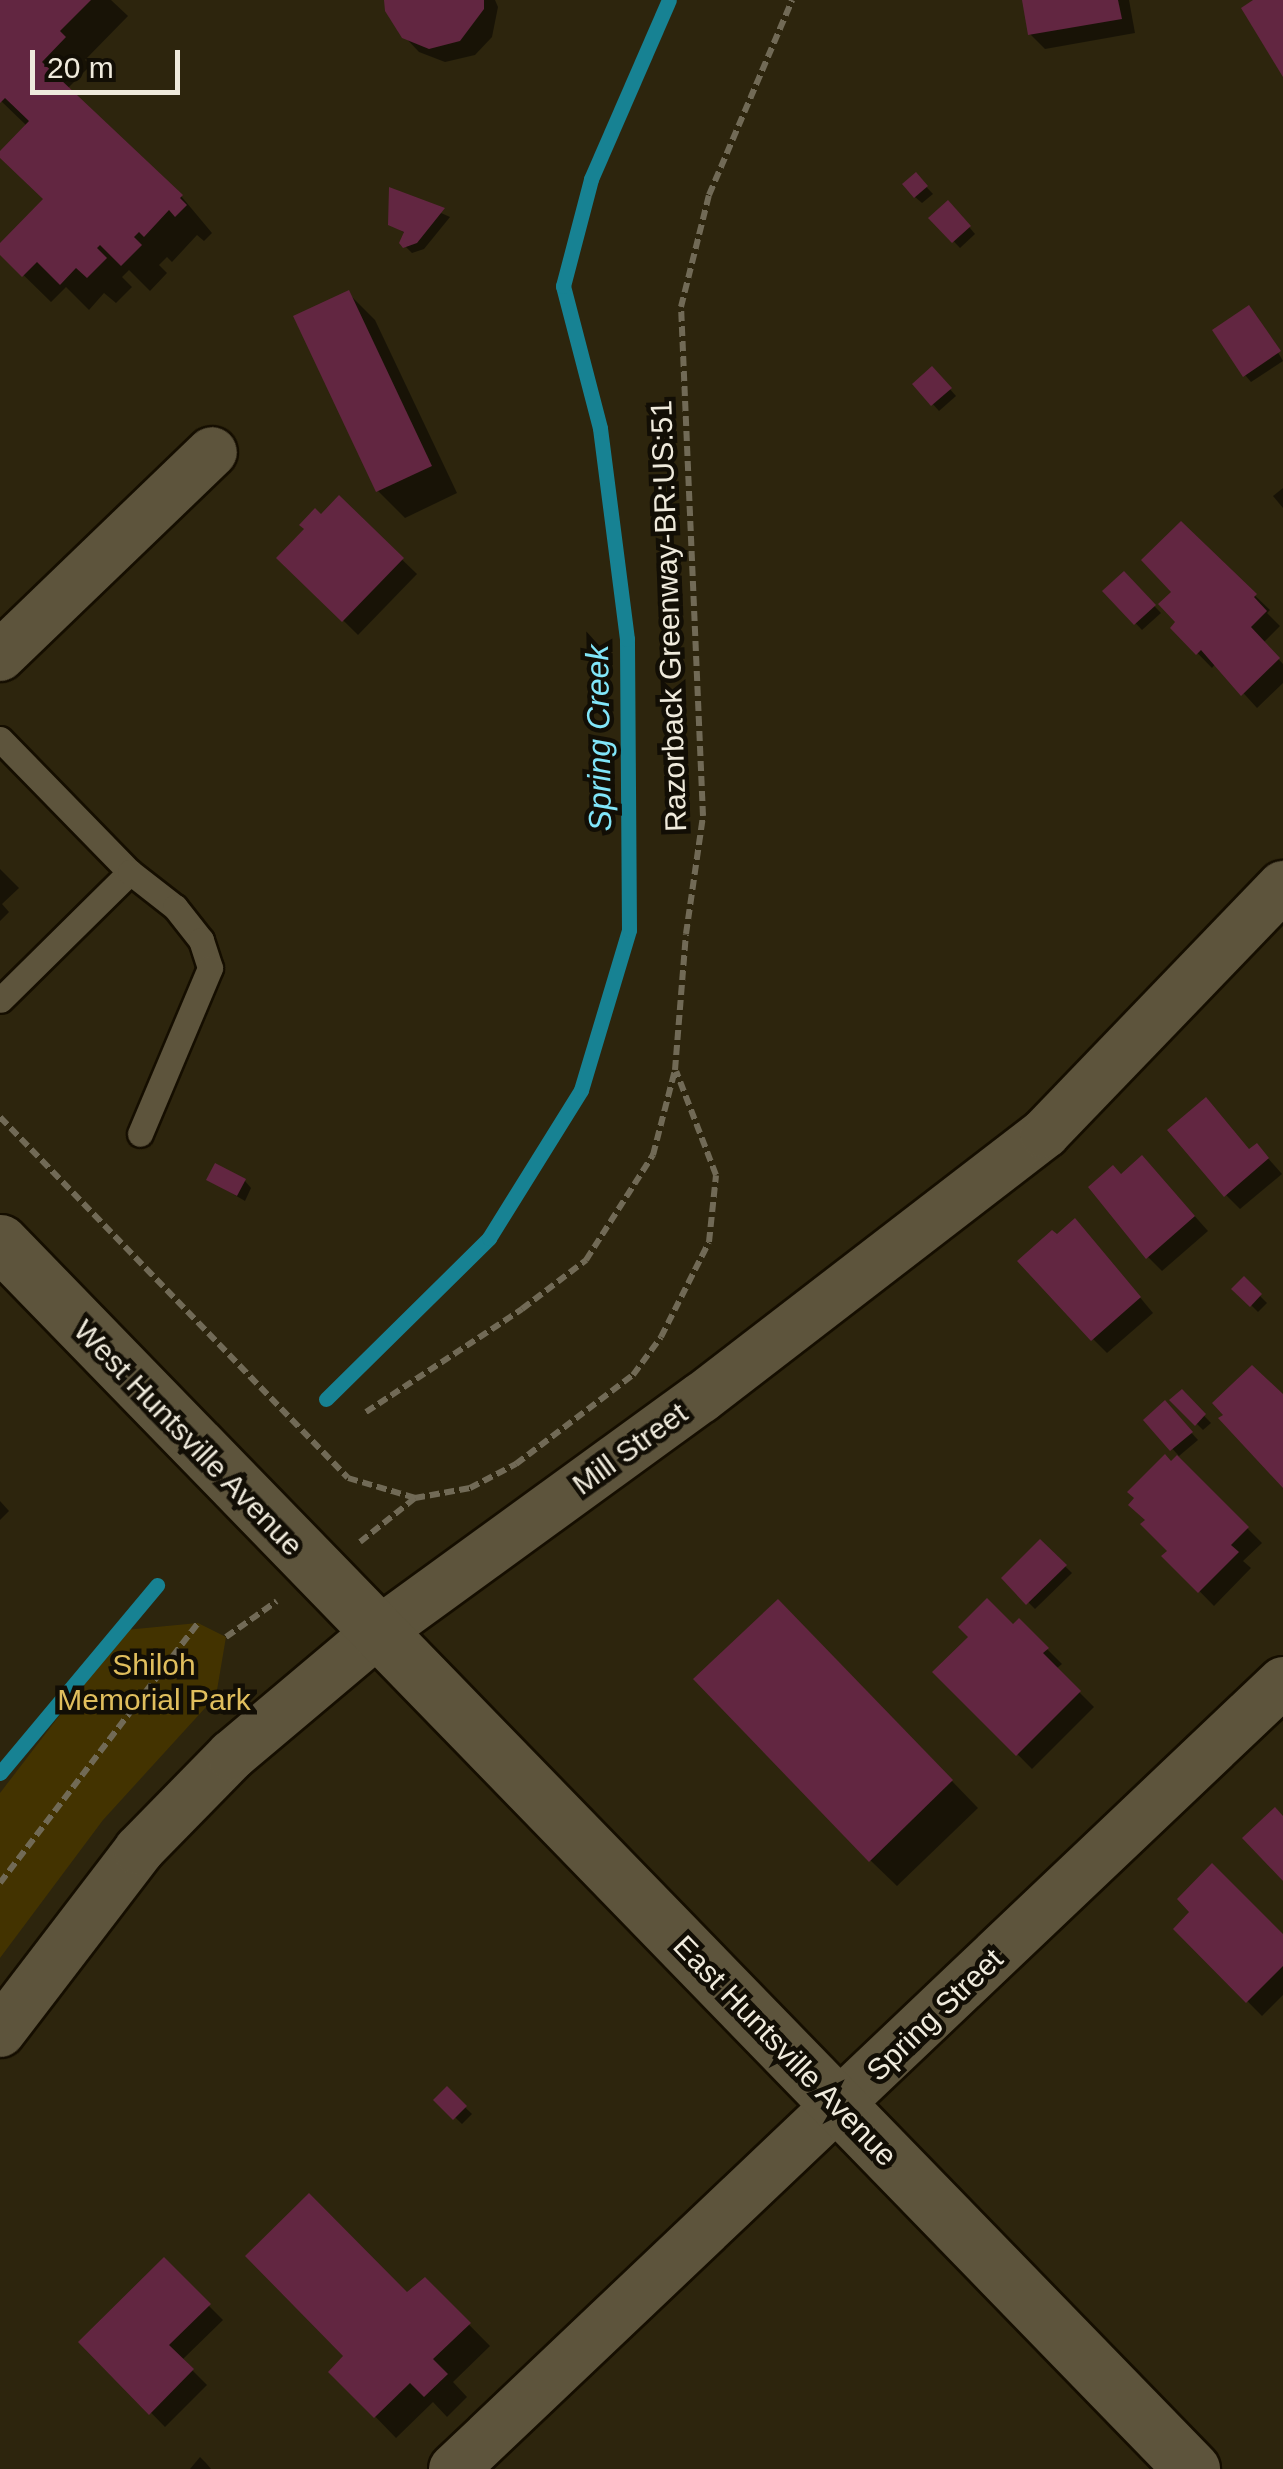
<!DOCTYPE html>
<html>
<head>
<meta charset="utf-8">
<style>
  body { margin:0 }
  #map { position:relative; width:1283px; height:2469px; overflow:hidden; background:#2d250d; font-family:Arial,sans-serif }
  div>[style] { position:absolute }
  .green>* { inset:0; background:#433300 }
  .shadow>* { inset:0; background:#0007 }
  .stream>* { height:15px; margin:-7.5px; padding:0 7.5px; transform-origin:7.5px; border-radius:7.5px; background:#178293 }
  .building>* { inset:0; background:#622641 }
  .path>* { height:6px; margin-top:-3px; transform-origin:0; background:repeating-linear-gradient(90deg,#716a56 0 10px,transparent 0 15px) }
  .roads { filter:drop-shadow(2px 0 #150e00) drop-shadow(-2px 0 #150e00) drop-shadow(0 2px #150e00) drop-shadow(0 -2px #150e00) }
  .service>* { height:25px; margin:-12.5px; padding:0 12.5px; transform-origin:12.5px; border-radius:12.5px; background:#5d543c }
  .minor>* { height:50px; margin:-25px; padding:0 25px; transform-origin:25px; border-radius:25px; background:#5d543c }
  .secondary>* { height:55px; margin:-27.5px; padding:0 27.5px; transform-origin:27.5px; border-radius:27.5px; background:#5d543c }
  span { translate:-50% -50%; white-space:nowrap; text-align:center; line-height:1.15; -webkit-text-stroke:9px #120e05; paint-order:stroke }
  .street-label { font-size:30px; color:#efeadc }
  .park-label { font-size:30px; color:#e0be5d }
  .water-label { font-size:32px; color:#81e6f9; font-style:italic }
  .scale { position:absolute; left:30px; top:50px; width:150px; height:45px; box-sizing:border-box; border:5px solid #efeadc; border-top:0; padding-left:12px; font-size:30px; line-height:35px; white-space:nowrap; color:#efeadc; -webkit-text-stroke:8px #120e05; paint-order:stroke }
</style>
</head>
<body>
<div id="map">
  <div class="green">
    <div style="clip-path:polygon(198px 1623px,226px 1637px,216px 1696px,103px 1820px,0 1958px,0 1793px,125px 1630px)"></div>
  </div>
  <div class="shadow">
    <div style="clip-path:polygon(0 0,111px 0,128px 16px,85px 60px,91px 65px,67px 89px,181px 196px,212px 233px,204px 241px,197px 235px,172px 262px,167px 257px,159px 265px,167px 273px,150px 291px,129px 270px,122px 277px,132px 287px,116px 303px,104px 293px,89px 310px,66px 287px,51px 302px,0 252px,46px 200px,27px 126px,0 100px)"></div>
    <div style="clip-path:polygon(387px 0,495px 0,498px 7px,492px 37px,475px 55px,445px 62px,419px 52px,404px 36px)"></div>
    <div style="clip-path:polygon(1024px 0,1129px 0,1135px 33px,1045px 49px,1030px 34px)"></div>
    <div style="clip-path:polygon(916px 176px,933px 194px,922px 203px,915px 197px)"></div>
    <div style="clip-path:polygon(392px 191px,450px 217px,424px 249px,412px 253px,402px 243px,406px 234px,391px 224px)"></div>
    <div style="clip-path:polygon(955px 210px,975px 234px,960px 248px,932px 218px)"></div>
    <div style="clip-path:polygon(348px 293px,375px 320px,457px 493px,405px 518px,378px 491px)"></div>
    <div style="clip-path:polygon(1256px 315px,1283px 361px,1251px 382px,1245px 375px)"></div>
    <div style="clip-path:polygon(932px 369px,956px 396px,939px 411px,915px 384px)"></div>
    <div style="clip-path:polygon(1283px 488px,1283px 508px,1273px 496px)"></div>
    <div style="clip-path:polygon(339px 499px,417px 574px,358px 635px,280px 558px)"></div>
    <div style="clip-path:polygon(1181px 525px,1270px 610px,1267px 613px,1280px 626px,1263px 643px,1283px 664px,1283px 683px,1257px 708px,1216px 663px,1212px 668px,1173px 628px,1179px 622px,1174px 592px)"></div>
    <div style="clip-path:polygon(1124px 575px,1161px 613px,1142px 630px,1106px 592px)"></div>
    <div style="clip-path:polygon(0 869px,19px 888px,2px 904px,9px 912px,0 921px)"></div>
    <div style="clip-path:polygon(1257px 1146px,1282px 1174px,1240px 1209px,1226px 1195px)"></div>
    <div style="clip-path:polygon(1156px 1173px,1208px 1231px,1162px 1271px,1148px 1257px,1121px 1177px)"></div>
    <div style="clip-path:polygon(209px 1180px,245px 1181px,251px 1188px,245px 1201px)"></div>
    <div style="clip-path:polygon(1089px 1236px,1153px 1313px,1107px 1353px,1093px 1339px,1057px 1238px)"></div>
    <div style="clip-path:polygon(1244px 1280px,1267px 1303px,1258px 1312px,1235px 1289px)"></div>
    <div style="clip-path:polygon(1181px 1392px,1211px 1423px,1203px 1430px,1173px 1400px)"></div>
    <div style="clip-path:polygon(1165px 1404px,1198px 1440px,1179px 1456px,1146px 1420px)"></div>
    <div style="clip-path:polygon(1177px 1458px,1262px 1543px,1243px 1561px,1251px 1568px,1214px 1606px,1165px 1556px,1170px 1551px,1171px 1464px)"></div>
    <div style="clip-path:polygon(0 1501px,9px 1511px,0 1520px)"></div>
    <div style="clip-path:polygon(1040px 1542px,1072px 1573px,1035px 1609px,1004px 1578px)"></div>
    <div style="clip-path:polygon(1019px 1621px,1062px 1664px,1056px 1669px,1094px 1707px,1032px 1769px,936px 1672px)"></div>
    <div style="clip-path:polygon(805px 1629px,978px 1808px,897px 1886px,870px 1860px)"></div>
    <div style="clip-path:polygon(1193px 1912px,1283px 1938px,1283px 1995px,1262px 2016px,1176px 1929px)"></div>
    <div style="clip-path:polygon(447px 2090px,472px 2114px,462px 2124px,437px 2100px)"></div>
    <div style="clip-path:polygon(164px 2261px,223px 2320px,182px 2360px,207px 2385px,165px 2427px,82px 2342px)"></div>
    <div style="clip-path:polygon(425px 2280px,490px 2346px,453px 2382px,467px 2397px,447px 2417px,433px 2402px,396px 2438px,332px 2372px)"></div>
    <div style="clip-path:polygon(200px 2457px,206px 2463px,211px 2469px,190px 2469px)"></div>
  </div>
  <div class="stream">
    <div style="left:326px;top:1399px;width:229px;rotate:-44.6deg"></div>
    <div style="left:489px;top:1238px;width:174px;rotate:-58.1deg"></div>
    <div style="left:581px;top:1090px;width:167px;rotate:-73.3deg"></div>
    <div style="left:629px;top:930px;width:291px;rotate:-90.4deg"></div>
    <div style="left:627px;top:639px;width:213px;rotate:-97.3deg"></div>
    <div style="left:600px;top:428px;width:147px;rotate:-104.6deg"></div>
    <div style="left:563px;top:286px;width:111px;rotate:-75.3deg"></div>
    <div style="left:591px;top:179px;width:195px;rotate:-66.5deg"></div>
    <div style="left:0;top:1773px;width:245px;rotate:-50.1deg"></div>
  </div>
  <div class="building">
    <div style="clip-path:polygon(0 0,91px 0,60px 31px,66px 37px,42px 62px,183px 195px,180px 198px,187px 205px,175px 217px,169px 210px,144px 237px,139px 232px,134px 237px,142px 245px,121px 266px,100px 245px,97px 248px,107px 258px,87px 278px,76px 268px,60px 285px,37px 262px,22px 277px,0 255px,0 243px,43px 199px,0 158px,0 151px,29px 121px,5px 98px,0 103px)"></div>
    <div style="clip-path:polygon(384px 0,484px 0,484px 9px,460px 41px,429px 49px,402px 38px,385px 11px)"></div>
    <div style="clip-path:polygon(1022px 0,1118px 0,1122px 19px,1028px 35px)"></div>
    <div style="clip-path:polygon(1253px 0,1283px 0,1283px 77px,1241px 8px)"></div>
    <div style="clip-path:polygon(916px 172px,928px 186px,914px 198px,902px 184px)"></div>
    <div style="clip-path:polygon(389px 187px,445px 208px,417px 243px,403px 248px,399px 243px,404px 232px,388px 225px)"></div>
    <div style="clip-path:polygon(948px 200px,971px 226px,952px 243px,928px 218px)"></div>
    <div style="clip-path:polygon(349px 290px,432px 466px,376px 492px,293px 316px)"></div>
    <div style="clip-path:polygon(1249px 305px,1281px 351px,1243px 377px,1212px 330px)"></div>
    <div style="clip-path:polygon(932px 366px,952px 388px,931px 406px,912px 384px)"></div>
    <div style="clip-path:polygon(339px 495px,404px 558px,342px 622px,276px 558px,304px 529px,299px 525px,315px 508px,321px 514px)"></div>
    <div style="clip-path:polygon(1181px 521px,1257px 594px,1254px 597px,1267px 611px,1251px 627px,1280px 658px,1241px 696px,1201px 650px,1196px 655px,1170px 628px,1175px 622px,1158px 604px,1171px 592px,1141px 560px)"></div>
    <div style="clip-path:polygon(1124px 571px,1156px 605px,1134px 625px,1102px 591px)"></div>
    <div style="clip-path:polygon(1206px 1097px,1249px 1149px,1257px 1143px,1269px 1158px,1224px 1197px,1167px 1130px)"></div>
    <div style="clip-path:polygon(1142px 1155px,1195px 1216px,1146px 1259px,1088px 1187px,1113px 1165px,1121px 1174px)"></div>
    <div style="clip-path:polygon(215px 1163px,246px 1179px,237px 1196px,206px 1180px)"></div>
    <div style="clip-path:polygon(1075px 1218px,1141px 1297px,1091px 1341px,1017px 1261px,1052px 1230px,1057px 1234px)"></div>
    <div style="clip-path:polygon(1244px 1276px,1262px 1294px,1250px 1307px,1231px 1289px)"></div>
    <div style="clip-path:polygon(1252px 1365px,1283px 1394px,1283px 1488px,1218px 1418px,1223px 1415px,1212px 1403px)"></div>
    <div style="clip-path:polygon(1182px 1389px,1206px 1414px,1195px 1426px,1169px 1400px)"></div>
    <div style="clip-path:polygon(1165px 1400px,1193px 1432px,1170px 1451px,1143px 1420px)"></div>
    <div style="clip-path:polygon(1165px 1454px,1171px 1461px,1177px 1455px,1249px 1527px,1231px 1545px,1239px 1552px,1198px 1593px,1161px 1556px,1167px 1551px,1140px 1524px,1145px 1520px,1128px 1505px,1134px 1498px,1127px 1492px)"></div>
    <div style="clip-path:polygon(1040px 1539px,1067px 1565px,1026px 1605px,1001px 1578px)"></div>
    <div style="clip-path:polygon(987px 1598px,1013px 1624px,1019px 1618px,1049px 1648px,1043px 1653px,1081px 1691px,1016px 1756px,932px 1672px,968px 1637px,958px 1627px)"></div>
    <div style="clip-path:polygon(778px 1599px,953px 1780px,869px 1862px,693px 1679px)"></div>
    <div style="clip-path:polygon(1275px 1807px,1283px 1816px,1283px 1881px,1242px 1838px)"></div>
    <div style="clip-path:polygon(1212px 1863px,1283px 1934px,1283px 1966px,1246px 2003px,1173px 1929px,1189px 1912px,1177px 1899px)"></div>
    <div style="clip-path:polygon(447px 2086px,467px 2106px,453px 2120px,433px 2100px)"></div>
    <div style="clip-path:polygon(309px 2193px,407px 2292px,425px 2277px,471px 2323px,433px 2359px,448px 2374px,424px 2397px,410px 2383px,374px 2418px,328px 2372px,343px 2356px,245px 2256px)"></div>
    <div style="clip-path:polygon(164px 2257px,211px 2304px,169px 2345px,194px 2369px,149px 2415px,78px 2342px)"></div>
  </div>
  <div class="path">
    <div style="left:0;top:1117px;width:501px;rotate:46.05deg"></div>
    <div style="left:348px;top:1478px;width:70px;rotate:16.6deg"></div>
    <div style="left:366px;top:1412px;width:187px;rotate:-33.4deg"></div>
    <div style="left:522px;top:1309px;width:81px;rotate:-37.4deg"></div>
    <div style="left:586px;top:1260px;width:125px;rotate:-57.5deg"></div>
    <div style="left:653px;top:1155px;width:88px;rotate:-75.5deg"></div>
    <div style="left:675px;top:1070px;width:136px;rotate:-85.4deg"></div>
    <div style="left:686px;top:934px;width:119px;rotate:-81.8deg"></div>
    <div style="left:703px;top:816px;width:509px;rotate:-92.47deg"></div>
    <div style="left:681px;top:307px;width:115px;rotate:-76deg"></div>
    <div style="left:709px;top:195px;width:212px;rotate:-66.9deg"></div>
    <div style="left:360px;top:1542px;width:70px;rotate:-38.7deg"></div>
    <div style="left:415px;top:1498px;width:56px;rotate:-10.3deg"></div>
    <div style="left:470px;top:1488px;width:52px;rotate:-27.6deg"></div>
    <div style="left:516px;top:1464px;width:147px;rotate:-37.3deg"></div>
    <div style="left:633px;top:1375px;width:47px;rotate:-53.6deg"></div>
    <div style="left:661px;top:1337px;width:106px;rotate:-63.2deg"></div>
    <div style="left:709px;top:1242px;width:67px;rotate:-84deg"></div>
    <div style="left:716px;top:1175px;width:111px;rotate:-111deg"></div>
    <div style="left:226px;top:1637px;width:62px;rotate:-35.2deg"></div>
    <div style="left:0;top:1883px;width:327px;rotate:-52.7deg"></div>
  </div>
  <div class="roads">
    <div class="service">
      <div style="left:0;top:739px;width:186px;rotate:45.7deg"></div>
      <div style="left:130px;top:872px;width:182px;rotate:135.4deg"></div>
      <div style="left:130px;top:872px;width:57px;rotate:37.9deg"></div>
      <div style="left:175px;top:907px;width:42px;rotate:51.8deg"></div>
      <div style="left:201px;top:940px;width:29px;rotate:72deg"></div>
      <div style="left:210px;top:968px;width:180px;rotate:112.9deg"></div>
    </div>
    <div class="minor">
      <div style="left:0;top:656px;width:294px;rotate:-43.9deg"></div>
      <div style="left:0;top:2032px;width:229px;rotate:-52.6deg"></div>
      <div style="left:139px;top:1850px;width:133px;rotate:-45.6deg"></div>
      <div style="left:232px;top:1755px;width:189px;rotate:-40.1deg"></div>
      <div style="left:377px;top:1633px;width:400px;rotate:-36deg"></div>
      <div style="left:701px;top:1398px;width:434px;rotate:-37.6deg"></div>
      <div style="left:1045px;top:1133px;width:343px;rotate:-46.1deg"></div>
      <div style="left:454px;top:2469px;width:1143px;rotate:-43.51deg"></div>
    </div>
    <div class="secondary">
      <div style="left:0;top:1242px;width:1711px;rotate:45.83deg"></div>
    </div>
  </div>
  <div class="street-label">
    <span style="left:669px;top:616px;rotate:-92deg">Razorback Greenway-BR:US:51</span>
    <span style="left:188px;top:1438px;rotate:46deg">West Huntsville Avenue</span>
    <span style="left:630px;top:1449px;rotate:-36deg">Mill Street</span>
    <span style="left:935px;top:2015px;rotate:-44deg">Spring Street</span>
    <span style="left:785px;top:2051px;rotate:46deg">East Huntsville Avenue</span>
  </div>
  <div class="park-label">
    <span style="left:154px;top:1682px">Shiloh<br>Memorial Park</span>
  </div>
  <div class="water-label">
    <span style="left:599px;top:738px;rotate:-91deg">Spring Creek</span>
  </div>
  <div class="scale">20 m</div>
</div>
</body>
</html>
